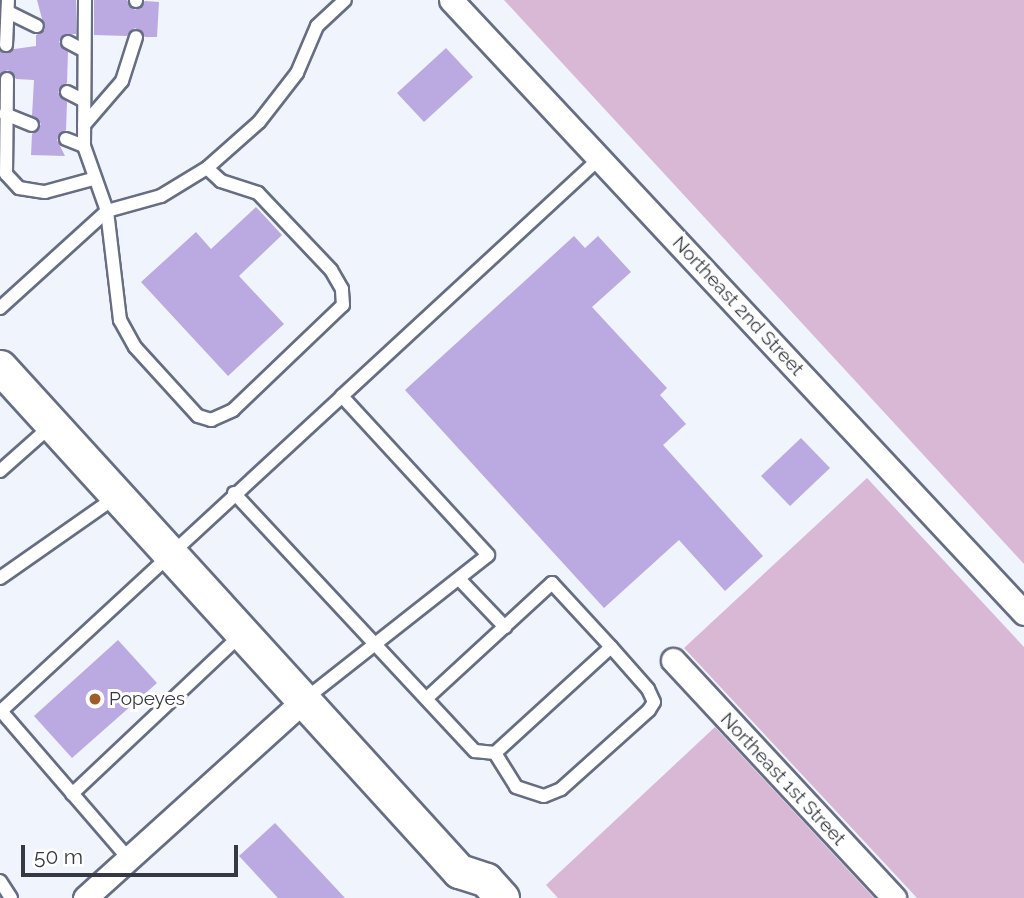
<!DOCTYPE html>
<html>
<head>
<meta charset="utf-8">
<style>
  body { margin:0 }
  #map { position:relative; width:1024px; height:898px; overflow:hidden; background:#f0f4fd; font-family:Raleway,sans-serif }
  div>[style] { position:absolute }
  .green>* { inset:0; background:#d8b8d5 }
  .building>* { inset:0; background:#bba9e1 }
  .roads { filter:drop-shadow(2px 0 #676e83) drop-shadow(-2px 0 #676e83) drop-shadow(0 2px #676e83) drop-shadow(0 -2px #676e83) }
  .lane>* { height:12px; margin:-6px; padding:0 6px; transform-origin:6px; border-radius:6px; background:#fff }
  .street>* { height:23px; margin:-11.5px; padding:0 11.5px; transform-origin:11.5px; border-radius:11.5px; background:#fff }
  .secondary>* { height:33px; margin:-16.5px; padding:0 16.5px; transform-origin:16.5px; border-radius:16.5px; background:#fff }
  .dots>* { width:19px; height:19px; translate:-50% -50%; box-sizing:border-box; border:4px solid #fff; border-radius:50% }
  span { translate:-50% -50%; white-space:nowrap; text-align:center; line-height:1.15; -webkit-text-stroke:6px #fff; paint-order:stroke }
  .street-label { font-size:19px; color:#363942 }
  .poi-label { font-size:19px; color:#363942 }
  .left { translate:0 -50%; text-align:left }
  .scale { position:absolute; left:21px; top:845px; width:217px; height:32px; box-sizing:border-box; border:4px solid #363942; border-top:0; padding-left:9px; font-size:21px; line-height:24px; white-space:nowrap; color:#363942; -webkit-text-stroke:5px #fff; paint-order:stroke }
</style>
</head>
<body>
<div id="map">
  <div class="green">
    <div style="clip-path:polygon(504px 0,1024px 0,1024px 564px)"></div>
    <div style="clip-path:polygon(867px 478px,1024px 647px,1024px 898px,917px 898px,684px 648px)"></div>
    <div style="clip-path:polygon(715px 727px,874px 898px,558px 898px,546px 885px)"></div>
  </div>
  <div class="building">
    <div style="clip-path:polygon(37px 0,76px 0,76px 34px,64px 34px,59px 42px,68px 52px,67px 83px,58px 92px,67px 102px,66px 130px,57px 140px,65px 156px,31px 155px,32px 134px,41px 124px,32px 116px,34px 80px,16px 79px,8px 70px,0 74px,0 51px,36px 46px,36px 35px,45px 30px)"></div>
    <div style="clip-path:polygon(94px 0,127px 0,135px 10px,145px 1px,159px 2px,157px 37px,145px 37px,135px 28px,127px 36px,94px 35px)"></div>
    <div style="clip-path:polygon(446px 48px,473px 77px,424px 122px,397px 93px)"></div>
    <div style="clip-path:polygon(256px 207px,282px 235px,239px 276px,284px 324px,228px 376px,141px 282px,196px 232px,211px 249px)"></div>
    <div style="clip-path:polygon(574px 236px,585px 248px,598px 236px,631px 272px,592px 307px,667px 388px,660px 395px,686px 424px,663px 445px,763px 556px,725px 591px,679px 540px,604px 608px,405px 390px)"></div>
    <div style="clip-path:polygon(801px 438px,830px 468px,790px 506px,761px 476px)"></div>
    <div style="clip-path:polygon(118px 640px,157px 683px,72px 758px,34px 716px)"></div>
    <div style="clip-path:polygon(275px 823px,345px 898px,278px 898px,239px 856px)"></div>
  </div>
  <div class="roads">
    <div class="lane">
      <div style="left:85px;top:0;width:146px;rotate:90.4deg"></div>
      <div style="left:84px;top:146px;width:69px;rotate:70.5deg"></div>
      <div style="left:107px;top:211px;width:110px;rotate:83.2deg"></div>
      <div style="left:120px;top:320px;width:31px;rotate:61deg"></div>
      <div style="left:135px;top:347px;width:93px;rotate:47.6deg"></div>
      <div style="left:198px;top:416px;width:14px;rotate:17deg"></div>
      <div style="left:211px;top:420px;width:24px;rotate:-24deg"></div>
      <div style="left:233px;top:410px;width:152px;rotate:-43.7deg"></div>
      <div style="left:343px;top:305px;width:16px;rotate:-94deg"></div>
      <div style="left:342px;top:289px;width:22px;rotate:-120deg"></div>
      <div style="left:331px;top:270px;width:106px;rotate:-133.5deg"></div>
      <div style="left:258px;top:193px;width:39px;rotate:-162deg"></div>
      <div style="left:221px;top:181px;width:19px;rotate:-137deg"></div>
      <div style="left:136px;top:1px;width:1px;rotate:-90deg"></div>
      <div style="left:8px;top:12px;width:32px;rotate:26deg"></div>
      <div style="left:68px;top:42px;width:17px;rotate:28deg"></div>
      <div style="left:6px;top:45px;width:45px;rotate:-87.5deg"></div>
      <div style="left:7px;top:79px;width:95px;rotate:90.6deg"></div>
      <div style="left:6px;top:174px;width:19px;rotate:47deg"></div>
      <div style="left:19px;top:188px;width:26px;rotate:9deg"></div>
      <div style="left:45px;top:192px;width:50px;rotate:-15.2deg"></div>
      <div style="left:67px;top:92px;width:18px;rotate:27deg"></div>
      <div style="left:5px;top:114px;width:29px;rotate:22deg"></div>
      <div style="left:84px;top:125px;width:58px;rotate:-49.2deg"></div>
      <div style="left:122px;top:81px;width:46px;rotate:-72.3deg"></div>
      <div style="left:66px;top:139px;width:19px;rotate:21deg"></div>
      <div style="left:0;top:308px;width:144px;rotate:-42.2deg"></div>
      <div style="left:107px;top:211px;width:56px;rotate:-15.5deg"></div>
      <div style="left:161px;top:196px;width:54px;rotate:-31.3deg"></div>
      <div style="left:207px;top:168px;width:69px;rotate:-41.5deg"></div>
      <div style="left:259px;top:122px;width:62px;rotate:-52.2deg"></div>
      <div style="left:297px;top:73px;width:51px;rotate:-66.9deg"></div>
      <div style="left:317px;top:26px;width:38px;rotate:-43deg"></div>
      <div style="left:0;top:471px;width:69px;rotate:-41.5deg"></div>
      <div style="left:234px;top:493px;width:353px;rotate:47deg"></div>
      <div style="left:475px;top:751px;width:20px;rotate:6deg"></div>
      <div style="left:495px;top:753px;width:157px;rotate:-42.4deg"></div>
      <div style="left:611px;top:647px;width:87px;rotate:-132.7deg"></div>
      <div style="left:552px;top:583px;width:170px;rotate:137.4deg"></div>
      <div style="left:0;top:578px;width:143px;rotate:-35deg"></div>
      <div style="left:461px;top:581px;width:64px;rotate:46.3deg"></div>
      <div style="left:304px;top:700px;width:234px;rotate:-38.2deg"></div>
      <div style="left:488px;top:555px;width:216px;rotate:-132.6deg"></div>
      <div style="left:342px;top:396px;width:350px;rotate:-42.7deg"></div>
      <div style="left:495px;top:753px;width:40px;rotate:58deg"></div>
      <div style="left:516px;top:787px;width:29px;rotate:18deg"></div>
      <div style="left:544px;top:796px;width:18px;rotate:-22deg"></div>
      <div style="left:561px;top:789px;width:118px;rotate:-41.9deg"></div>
      <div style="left:649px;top:710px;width:9px;rotate:-58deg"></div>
      <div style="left:654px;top:702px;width:14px;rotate:-115deg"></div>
      <div style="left:648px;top:689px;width:56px;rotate:-131.4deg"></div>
      <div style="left:72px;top:794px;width:235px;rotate:-43.3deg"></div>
      <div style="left:128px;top:858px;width:194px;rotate:-130.8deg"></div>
      <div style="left:1px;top:711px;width:464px;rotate:-42.7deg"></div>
      <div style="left:0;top:881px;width:20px;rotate:57deg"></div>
    </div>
    <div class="street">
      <div style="left:451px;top:0;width:839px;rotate:46.93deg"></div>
      <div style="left:673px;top:660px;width:325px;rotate:47.1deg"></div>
      <div style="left:85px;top:898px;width:295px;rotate:-42.1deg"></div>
    </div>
    <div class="secondary">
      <div style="left:0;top:367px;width:682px;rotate:47.68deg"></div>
      <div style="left:459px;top:871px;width:28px;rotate:18deg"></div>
      <div style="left:486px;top:880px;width:24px;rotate:48deg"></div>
    </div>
  </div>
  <div class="dots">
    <div style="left:95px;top:699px;background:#9f5d2a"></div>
  </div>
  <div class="street-label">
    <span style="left:738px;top:306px;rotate:47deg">Northeast 2nd Street</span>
    <span style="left:783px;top:779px;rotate:47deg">Northeast 1st Street</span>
  </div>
  <div class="poi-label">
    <span class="left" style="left:109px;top:699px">Popeyes</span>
  </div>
  <div class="scale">50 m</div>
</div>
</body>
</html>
